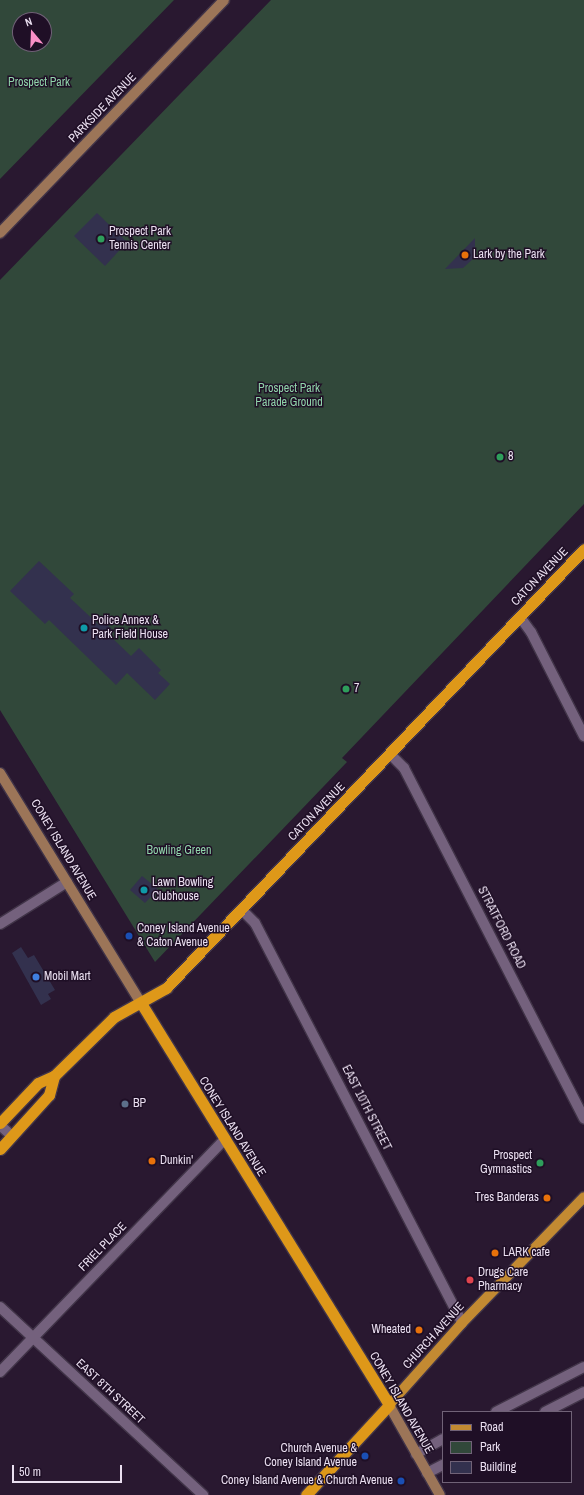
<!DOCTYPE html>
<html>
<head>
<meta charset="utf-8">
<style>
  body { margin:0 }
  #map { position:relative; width:584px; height:1495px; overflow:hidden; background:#291830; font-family:"Archivo Narrow",sans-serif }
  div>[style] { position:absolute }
  .green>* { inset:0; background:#31483a }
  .building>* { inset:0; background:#33314e }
  .roads { filter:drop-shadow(1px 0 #413448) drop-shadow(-1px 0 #413448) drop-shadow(0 1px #413448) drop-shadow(0 -1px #413448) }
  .minor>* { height:10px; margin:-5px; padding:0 5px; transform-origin:5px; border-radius:5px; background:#74617d }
  .secondary>* { height:10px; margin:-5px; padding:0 5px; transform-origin:5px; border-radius:5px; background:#9c7558 }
  .primary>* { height:10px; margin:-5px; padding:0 5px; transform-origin:5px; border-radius:5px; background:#c38a32 }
  .trunk>* { height:11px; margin:-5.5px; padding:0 5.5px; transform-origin:5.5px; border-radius:5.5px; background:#de9819 }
  .dots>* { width:11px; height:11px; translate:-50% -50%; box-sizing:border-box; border:2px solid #1f0f26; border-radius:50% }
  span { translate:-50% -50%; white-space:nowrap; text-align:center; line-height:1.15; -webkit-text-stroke:3px #1f0f26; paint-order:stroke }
  .park-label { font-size:12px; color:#90d4aa }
  .street-label { font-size:12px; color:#eadff0 }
  .poi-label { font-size:12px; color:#eadff0 }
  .left { translate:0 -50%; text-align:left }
  .right { translate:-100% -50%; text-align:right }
  .legend { position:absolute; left:442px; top:1411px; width:130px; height:72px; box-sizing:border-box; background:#1f0f26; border:1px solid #706277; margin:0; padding:5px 7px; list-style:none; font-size:12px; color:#eadff0 }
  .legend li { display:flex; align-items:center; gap:8px; height:20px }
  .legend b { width:20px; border:1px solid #706277 }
  .north { position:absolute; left:12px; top:12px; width:40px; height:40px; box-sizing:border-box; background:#1f0f26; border:1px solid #706277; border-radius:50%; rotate:341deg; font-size:11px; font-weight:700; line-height:16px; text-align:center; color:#eadff0 }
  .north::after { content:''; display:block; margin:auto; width:14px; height:18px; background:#fa8fc7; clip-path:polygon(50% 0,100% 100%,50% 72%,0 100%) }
  .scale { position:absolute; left:12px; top:1465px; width:110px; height:18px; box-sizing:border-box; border:2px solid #eadff0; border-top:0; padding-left:5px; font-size:12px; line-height:14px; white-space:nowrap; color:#eadff0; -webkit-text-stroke:3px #1f0f26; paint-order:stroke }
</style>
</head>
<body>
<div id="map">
  <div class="green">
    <div style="clip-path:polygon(evenodd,0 0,174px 0,0 179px,0 0,20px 20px,44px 20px,44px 44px,20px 44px,20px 20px)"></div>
    <div style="clip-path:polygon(271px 0,584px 0,584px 504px,342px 758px,347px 762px,155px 962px,0 710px,0 280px)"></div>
  </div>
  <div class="building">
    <div style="clip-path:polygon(97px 213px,127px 242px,105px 266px,74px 236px)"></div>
    <div style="clip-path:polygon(475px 238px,475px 257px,463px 268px,445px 269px)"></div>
    <div style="clip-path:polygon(39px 561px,74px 594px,70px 598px,99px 625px,103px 621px,114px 631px,109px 635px,131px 656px,139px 648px,161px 670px,158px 673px,170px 684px,155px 700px,127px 673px,116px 685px,49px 620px,45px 624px,10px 591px)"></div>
    <div style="clip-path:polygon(142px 876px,158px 889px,145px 903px,130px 890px)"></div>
    <div style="clip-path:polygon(21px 947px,28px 958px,34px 955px,55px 990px,48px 994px,51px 999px,41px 1005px,12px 953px)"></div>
  </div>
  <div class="roads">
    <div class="minor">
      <div style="left:520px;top:617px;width:19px;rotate:54deg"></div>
      <div style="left:531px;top:632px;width:117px;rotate:63deg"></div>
      <div style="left:390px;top:754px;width:20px;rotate:45deg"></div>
      <div style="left:404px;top:768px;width:394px;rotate:62.8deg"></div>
      <div style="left:242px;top:910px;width:18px;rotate:45deg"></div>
      <div style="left:255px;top:923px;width:450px;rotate:62.6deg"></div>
      <div style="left:0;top:924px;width:79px;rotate:-32.1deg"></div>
      <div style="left:0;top:1125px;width:16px;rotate:43deg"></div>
      <div style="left:0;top:1307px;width:277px;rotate:42.8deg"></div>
      <div style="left:0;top:1372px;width:322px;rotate:-46deg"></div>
      <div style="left:496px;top:1412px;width:99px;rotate:-27.1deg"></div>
      <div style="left:545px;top:1412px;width:44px;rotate:-27.1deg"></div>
      <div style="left:416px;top:1454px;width:31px;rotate:-29deg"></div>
      <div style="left:427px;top:1473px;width:18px;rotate:-27deg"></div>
    </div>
    <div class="secondary">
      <div style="left:0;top:233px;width:323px;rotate:-46.1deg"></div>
      <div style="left:0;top:773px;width:270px;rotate:58.5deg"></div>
      <div style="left:389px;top:1405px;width:103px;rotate:60.5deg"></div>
    </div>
    <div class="primary">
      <div style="left:389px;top:1405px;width:110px;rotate:-48.3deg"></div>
      <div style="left:462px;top:1323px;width:175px;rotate:-45.9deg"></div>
    </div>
    <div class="trunk">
      <div style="left:141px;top:1003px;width:472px;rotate:58.3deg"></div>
      <div style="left:389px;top:1405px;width:122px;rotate:132.7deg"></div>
      <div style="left:0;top:1123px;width:55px;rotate:-46.5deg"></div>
      <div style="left:38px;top:1083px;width:17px;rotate:-24deg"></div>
      <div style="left:54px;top:1076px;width:84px;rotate:-44.5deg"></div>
      <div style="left:114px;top:1017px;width:60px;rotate:-29.1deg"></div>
      <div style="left:166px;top:988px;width:606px;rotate:-46.4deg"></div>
      <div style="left:0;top:1149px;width:73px;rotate:-47.8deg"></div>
      <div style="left:49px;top:1095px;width:20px;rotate:-75deg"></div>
    </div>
  </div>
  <div class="dots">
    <div style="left:101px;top:239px;background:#2e9e5b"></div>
    <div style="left:465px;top:255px;background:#e8710a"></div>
    <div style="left:500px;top:457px;background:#2e9e5b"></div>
    <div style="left:84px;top:628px;background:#0f9aa8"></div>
    <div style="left:346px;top:689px;background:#2e9e5b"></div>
    <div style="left:144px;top:890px;background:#0f9aa8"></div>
    <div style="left:129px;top:936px;background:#1a4fb4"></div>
    <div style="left:36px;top:977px;background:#3f7fe0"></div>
    <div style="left:125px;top:1104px;background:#5c6f8a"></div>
    <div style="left:152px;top:1161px;background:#e8710a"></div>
    <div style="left:540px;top:1163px;background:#2e9e5b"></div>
    <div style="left:547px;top:1198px;background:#e8710a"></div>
    <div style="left:495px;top:1253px;background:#e8710a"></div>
    <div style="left:470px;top:1280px;background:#e0444e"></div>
    <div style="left:419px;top:1330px;background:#e8710a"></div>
    <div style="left:365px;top:1456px;background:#1a4fb4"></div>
    <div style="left:401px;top:1481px;background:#1a4fb4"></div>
  </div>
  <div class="park-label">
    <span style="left:39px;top:83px">Prospect Park</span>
    <span style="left:289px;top:396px">Prospect Park<br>Parade Ground</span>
    <span style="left:179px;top:851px">Bowling Green</span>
  </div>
  <div class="street-label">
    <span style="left:103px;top:108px;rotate:-46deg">PARKSIDE AVENUE</span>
    <span style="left:540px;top:577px;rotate:-46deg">CATON AVENUE</span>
    <span style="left:317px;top:812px;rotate:-46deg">CATON AVENUE</span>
    <span style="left:63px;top:850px;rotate:59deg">CONEY ISLAND AVENUE</span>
    <span style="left:501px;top:928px;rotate:63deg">STRATFORD ROAD</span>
    <span style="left:366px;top:1108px;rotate:63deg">EAST 10TH STREET</span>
    <span style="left:232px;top:1127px;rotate:58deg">CONEY ISLAND AVENUE</span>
    <span style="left:103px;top:1247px;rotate:-46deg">FRIEL PLACE</span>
    <span style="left:434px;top:1336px;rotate:-48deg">CHURCH AVENUE</span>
    <span style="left:110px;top:1392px;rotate:43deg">EAST 8TH STREET</span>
    <span style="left:401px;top:1403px;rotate:60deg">CONEY ISLAND AVENUE</span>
  </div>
  <div class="poi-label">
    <span class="left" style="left:109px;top:239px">Prospect Park<br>Tennis Center</span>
    <span class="left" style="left:473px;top:255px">Lark by the Park</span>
    <span class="left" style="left:508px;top:457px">8</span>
    <span class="left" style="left:92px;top:628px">Police Annex &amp;<br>Park Field House</span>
    <span class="left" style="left:354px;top:689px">7</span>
    <span class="left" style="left:152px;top:890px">Lawn Bowling<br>Clubhouse</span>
    <span class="left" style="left:137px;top:936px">Coney Island Avenue<br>&amp; Caton Avenue</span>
    <span class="left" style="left:44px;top:977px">Mobil Mart</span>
    <span class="left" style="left:133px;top:1104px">BP</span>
    <span class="right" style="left:532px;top:1163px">Prospect<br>Gymnastics</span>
    <span class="left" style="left:160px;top:1161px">Dunkin'</span>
    <span class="right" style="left:539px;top:1198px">Tres Banderas</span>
    <span class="left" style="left:503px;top:1253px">LARK cafe</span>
    <span class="left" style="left:478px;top:1280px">Drugs Care<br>Pharmacy</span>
    <span class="right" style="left:411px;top:1330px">Wheated</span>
    <span class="right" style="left:357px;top:1456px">Church Avenue &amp;<br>Coney Island Avenue</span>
    <span class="right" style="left:393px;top:1481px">Coney Island Avenue &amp; Church Avenue</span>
  </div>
  <ul class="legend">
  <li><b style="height:5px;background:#c38a32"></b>Road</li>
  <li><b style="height:11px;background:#31483a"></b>Park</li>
  <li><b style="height:11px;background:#33314e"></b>Building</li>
  </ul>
  <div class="north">N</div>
  <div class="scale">50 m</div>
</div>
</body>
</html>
